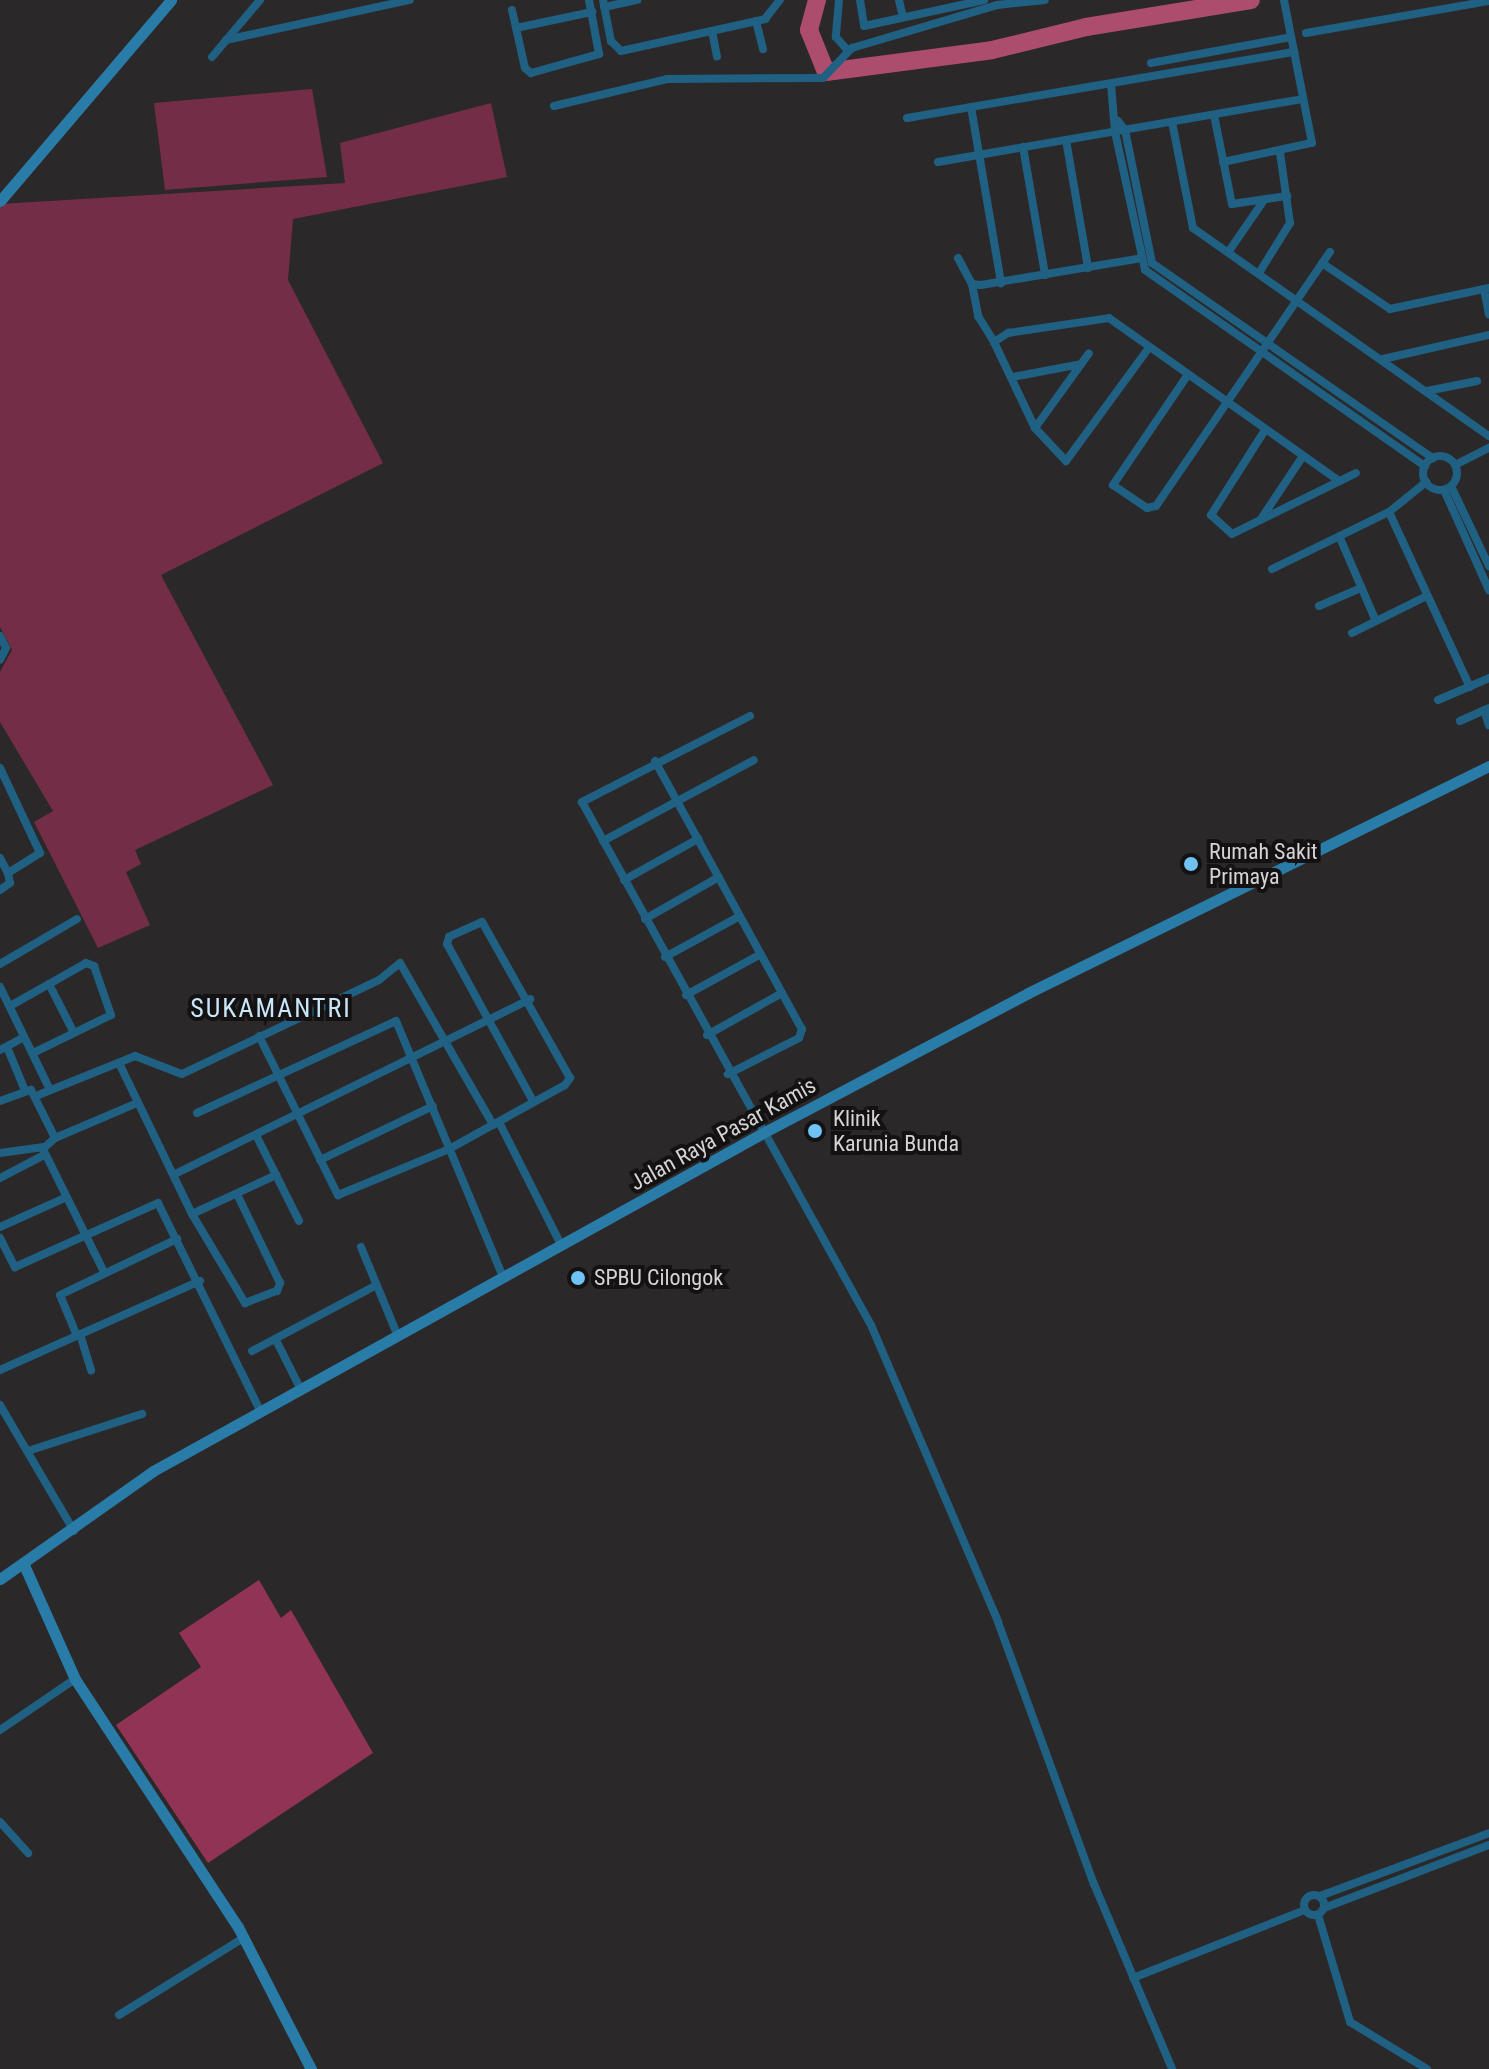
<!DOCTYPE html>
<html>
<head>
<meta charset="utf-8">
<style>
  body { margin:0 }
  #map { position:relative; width:1489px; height:2069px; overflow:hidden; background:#2b2829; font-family:"Roboto Condensed",sans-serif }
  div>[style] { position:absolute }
  .green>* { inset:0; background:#742d46 }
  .forest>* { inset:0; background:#903354 }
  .river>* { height:18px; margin:-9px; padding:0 9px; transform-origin:9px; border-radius:9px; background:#ad4d6d }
  .street>* { height:8px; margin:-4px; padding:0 4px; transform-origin:4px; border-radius:4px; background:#1f6083 }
  .street>.ring { margin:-4px; padding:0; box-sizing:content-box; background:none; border:8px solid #1f6083; border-radius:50% }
  .secondary>* { height:11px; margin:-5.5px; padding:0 5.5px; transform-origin:5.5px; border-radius:5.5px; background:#2a7ca8 }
  .dots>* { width:22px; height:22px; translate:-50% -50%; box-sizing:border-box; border:4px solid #131112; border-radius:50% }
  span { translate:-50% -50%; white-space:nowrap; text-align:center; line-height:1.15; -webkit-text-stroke:8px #131112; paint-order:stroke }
  .poi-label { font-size:22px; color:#d6d4d5 }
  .left { translate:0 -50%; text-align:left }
  .street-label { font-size:22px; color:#d6d4d5 }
  .quarter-label { font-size:26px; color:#cae7fa; letter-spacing:2px }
</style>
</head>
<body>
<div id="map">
  <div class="green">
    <div style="clip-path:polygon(312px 89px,327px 177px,165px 190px,154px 103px)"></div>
    <div style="clip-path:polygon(491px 103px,507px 177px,293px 219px,288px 280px,383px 463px,161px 575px,273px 785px,135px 850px,141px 864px,126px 872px,150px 925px,98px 948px,34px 822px,53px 811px,0 722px,0 672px,12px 650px,0 627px,0 204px,345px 183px,340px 143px)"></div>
  </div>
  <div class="forest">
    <div style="clip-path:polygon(259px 1580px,281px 1618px,291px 1610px,373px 1753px,208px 1863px,116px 1725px,201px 1667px,179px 1633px)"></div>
  </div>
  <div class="river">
    <div style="left:817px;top:0;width:31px;rotate:105deg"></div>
    <div style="left:809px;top:30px;width:45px;rotate:68deg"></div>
    <div style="left:826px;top:72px;width:167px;rotate:-7.5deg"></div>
    <div style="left:992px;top:50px;width:97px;rotate:-13.7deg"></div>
    <div style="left:1086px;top:27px;width:167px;rotate:-9.3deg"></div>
  </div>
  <div class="street">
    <div style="left:603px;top:0;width:42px;rotate:79deg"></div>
    <div style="left:611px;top:41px;width:14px;rotate:45deg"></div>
    <div style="left:621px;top:51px;width:148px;rotate:-12.5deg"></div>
    <div style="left:765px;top:19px;width:24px;rotate:-52deg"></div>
    <div style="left:839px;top:0;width:37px;rotate:95deg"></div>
    <div style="left:836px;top:37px;width:18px;rotate:49deg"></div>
    <div style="left:860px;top:0;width:26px;rotate:81deg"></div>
    <div style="left:864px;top:26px;width:123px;rotate:-12.2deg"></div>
    <div style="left:899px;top:0;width:17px;rotate:77deg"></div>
    <div style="left:604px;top:7px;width:34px;rotate:-12deg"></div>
    <div style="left:512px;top:10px;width:59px;rotate:77.4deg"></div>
    <div style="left:525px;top:68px;width:8px;rotate:40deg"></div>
    <div style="left:531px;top:73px;width:71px;rotate:-15.6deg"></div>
    <div style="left:599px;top:54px;width:55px;rotate:-100.5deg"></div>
    <div style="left:756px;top:21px;width:29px;rotate:76deg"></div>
    <div style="left:516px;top:28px;width:78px;rotate:-11.9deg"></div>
    <div style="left:712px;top:31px;width:26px;rotate:79deg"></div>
    <div style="left:1306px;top:33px;width:186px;rotate:-9.9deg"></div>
    <div style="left:226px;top:40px;width:188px;rotate:-12.3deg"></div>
    <div style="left:212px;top:57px;width:75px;rotate:-49.9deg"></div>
    <div style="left:1151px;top:63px;width:142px;rotate:-10.5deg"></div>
    <div style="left:1111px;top:84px;width:48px;rotate:85.2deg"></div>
    <div style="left:1115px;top:132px;width:141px;rotate:77.7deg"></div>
    <div style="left:1145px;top:270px;width:342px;rotate:35deg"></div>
    <div style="left:554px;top:106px;width:116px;rotate:-13.4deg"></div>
    <div style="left:667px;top:79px;width:156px;rotate:-0.4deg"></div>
    <div style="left:823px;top:78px;width:42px;rotate:-46deg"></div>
    <div style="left:852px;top:48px;width:151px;rotate:-16.5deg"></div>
    <div style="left:997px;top:5px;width:48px;rotate:-5.9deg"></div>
    <div style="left:971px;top:107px;width:179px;rotate:80.3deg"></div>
    <div style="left:1214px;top:115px;width:91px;rotate:78.6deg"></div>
    <div style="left:1232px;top:204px;width:56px;rotate:-8.3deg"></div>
    <div style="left:907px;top:118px;width:393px;rotate:-9.7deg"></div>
    <div style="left:1118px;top:121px;width:11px;rotate:52deg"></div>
    <div style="left:1125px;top:130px;width:136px;rotate:78.5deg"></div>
    <div style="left:1152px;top:263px;width:342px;rotate:34.8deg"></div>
    <div style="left:1172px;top:122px;width:108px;rotate:78.8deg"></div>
    <div style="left:1193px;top:228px;width:362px;rotate:35.1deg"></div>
    <div style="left:1066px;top:140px;width:130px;rotate:80.2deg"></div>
    <div style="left:1023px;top:147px;width:130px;rotate:80.2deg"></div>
    <div style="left:938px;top:162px;width:368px;rotate:-9.8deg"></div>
    <div style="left:1223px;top:162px;width:91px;rotate:-12.1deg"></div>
    <div style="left:1312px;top:143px;width:146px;rotate:-101.1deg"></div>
    <div style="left:1229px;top:251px;width:62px;rotate:-55.5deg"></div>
    <div style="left:958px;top:258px;width:30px;rotate:62deg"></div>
    <div style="left:972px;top:284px;width:9px;rotate:6deg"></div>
    <div style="left:981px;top:285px;width:163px;rotate:-9.5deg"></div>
    <div style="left:1322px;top:263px;width:82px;rotate:34.1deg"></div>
    <div style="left:1390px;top:309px;width:101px;rotate:-12deg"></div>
    <div style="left:1259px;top:273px;width:59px;rotate:-58.2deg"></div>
    <div style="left:1290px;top:223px;width:71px;rotate:-98.1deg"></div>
    <div style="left:972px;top:284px;width:33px;rotate:79deg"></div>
    <div style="left:978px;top:316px;width:31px;rotate:58deg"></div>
    <div style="left:1484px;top:289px;width:26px;rotate:79deg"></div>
    <div style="left:1148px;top:349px;width:139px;rotate:126.2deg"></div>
    <div style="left:1066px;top:461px;width:45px;rotate:-133.2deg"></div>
    <div style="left:1035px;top:428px;width:95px;rotate:-115.5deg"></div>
    <div style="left:994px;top:342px;width:17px;rotate:-33deg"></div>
    <div style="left:1008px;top:333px;width:102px;rotate:-8.4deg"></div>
    <div style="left:1109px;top:318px;width:282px;rotate:35.3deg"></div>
    <div style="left:1383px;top:359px;width:109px;rotate:-12.8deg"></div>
    <div style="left:1187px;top:376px;width:132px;rotate:124.2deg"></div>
    <div style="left:1113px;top:485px;width:41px;rotate:34.1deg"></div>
    <div style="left:1147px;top:508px;width:9px;rotate:-13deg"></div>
    <div style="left:1156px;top:506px;width:308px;rotate:-55.6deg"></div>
    <div style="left:1013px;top:377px;width:69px;rotate:-10.8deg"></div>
    <div style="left:1427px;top:391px;width:51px;rotate:-11.3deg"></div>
    <div style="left:1035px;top:428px;width:92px;rotate:-54.2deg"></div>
    <div style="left:1265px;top:430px;width:101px;rotate:122.4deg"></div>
    <div style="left:1211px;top:515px;width:28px;rotate:42deg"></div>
    <div style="left:1232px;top:534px;width:138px;rotate:-26.2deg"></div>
    <div class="ring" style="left:1423px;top:456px;width:26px;height:26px"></div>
    <div style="left:1455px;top:465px;width:38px;rotate:-27deg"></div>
    <div style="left:1451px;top:486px;width:89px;rotate:64.6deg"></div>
    <div style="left:1444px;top:490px;width:110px;rotate:65.8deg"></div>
    <div style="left:1389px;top:512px;width:193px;rotate:65.2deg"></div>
    <div style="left:1261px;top:519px;width:76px;rotate:-56.3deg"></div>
    <div style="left:1340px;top:538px;width:90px;rotate:66.6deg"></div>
    <div style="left:1272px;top:569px;width:130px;rotate:-26deg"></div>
    <div style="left:1389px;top:512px;width:48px;rotate:-39deg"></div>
    <div style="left:1319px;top:606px;width:46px;rotate:-23.2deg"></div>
    <div style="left:1352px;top:633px;width:84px;rotate:-26.3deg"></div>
    <div style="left:0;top:636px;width:13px;rotate:63deg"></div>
    <div style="left:6px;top:648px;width:13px;rotate:117deg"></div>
    <div style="left:1438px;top:700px;width:56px;rotate:-23.3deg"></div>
    <div style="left:1484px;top:710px;width:16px;rotate:72deg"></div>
    <div style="left:750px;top:716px;width:189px;rotate:152.9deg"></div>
    <div style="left:582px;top:802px;width:598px;rotate:61.08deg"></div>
    <div style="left:871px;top:1325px;width:323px;rotate:66.8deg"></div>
    <div style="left:998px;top:1622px;width:279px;rotate:69.9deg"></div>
    <div style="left:1094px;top:1884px;width:201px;rotate:67.1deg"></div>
    <div style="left:1460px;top:721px;width:32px;rotate:-24deg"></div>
    <div style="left:655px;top:761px;width:306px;rotate:61.3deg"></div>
    <div style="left:802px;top:1029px;width:9px;rotate:108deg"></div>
    <div style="left:799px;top:1038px;width:80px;rotate:153.1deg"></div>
    <div style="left:0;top:768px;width:94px;rotate:64.8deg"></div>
    <div style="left:40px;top:853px;width:38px;rotate:148deg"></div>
    <div style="left:8px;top:873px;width:10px;rotate:79deg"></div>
    <div style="left:10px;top:883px;width:12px;rotate:145deg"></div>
    <div style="left:603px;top:841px;width:171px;rotate:-28.2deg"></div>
    <div style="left:0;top:858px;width:17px;rotate:62deg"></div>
    <div style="left:624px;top:880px;width:85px;rotate:-29deg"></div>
    <div style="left:645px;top:919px;width:85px;rotate:-29.6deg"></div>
    <div style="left:665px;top:957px;width:85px;rotate:-28.7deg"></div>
    <div style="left:0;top:964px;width:89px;rotate:-30.3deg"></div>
    <div style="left:49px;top:984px;width:55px;rotate:63deg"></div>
    <div style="left:0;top:987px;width:114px;rotate:64.1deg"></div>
    <div style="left:686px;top:995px;width:85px;rotate:-28.7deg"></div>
    <div style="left:10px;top:1006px;width:87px;rotate:-29.5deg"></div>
    <div style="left:86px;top:963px;width:9px;rotate:21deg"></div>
    <div style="left:94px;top:966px;width:52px;rotate:70.9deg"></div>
    <div style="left:111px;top:1015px;width:87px;rotate:154deg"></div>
    <div style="left:707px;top:1035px;width:86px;rotate:-29.2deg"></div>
    <div style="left:259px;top:1036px;width:178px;rotate:63.6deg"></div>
    <div style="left:338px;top:1195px;width:120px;rotate:-22.5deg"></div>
    <div style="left:449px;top:1149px;width:132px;rotate:-28.9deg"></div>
    <div style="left:565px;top:1085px;width:9px;rotate:-54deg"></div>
    <div style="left:570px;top:1078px;width:179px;rotate:-119.4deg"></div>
    <div style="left:482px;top:922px;width:36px;rotate:156deg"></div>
    <div style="left:449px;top:937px;width:7px;rotate:106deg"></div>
    <div style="left:447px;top:944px;width:179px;rotate:61.3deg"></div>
    <div style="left:7px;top:1047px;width:44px;rotate:67.5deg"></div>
    <div style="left:0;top:1050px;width:27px;rotate:-28deg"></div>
    <div style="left:119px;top:1063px;width:168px;rotate:64.2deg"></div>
    <div style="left:192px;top:1214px;width:104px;rotate:59.2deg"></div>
    <div style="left:245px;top:1303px;width:34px;rotate:-21deg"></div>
    <div style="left:277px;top:1291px;width:9px;rotate:-69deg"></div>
    <div style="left:280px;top:1283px;width:99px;rotate:-115.8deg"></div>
    <div style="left:36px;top:1096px;width:107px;rotate:-22deg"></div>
    <div style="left:135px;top:1056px;width:50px;rotate:21deg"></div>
    <div style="left:182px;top:1074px;width:218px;rotate:-25.5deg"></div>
    <div style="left:379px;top:980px;width:27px;rotate:-39deg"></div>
    <div style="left:400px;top:963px;width:187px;rotate:60.1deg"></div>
    <div style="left:0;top:1101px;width:33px;rotate:-20deg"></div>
    <div style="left:31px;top:1090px;width:54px;rotate:63.4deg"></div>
    <div style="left:197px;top:1113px;width:219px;rotate:-24.8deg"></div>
    <div style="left:396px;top:1021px;width:277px;rotate:67.3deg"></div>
    <div style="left:499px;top:1122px;width:138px;rotate:63.2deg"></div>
    <div style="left:256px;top:1135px;width:96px;rotate:63.4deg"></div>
    <div style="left:0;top:1153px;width:44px;rotate:-7.8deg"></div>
    <div style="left:320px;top:1160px;width:125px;rotate:-25.5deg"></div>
    <div style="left:175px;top:1174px;width:396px;rotate:-26.2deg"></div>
    <div style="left:0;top:1178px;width:50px;rotate:-27.6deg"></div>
    <div style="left:192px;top:1214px;width:93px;rotate:-24.9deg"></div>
    <div style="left:0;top:1227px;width:73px;rotate:-24.1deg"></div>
    <div style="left:0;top:1238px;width:33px;rotate:63deg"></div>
    <div style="left:15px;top:1267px;width:157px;rotate:-24.1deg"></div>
    <div style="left:158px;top:1203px;width:231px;rotate:63.8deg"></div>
    <div style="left:361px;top:1247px;width:94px;rotate:67.5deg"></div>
    <div style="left:104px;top:1272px;width:137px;rotate:-116.4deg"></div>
    <div style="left:43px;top:1149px;width:16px;rotate:-43deg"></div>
    <div style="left:55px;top:1138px;width:89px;rotate:-23.1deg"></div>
    <div style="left:80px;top:1334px;width:38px;rotate:73deg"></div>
    <div style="left:77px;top:1336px;width:44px;rotate:-112.5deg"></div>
    <div style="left:60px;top:1295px;width:130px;rotate:-25.6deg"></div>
    <div style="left:276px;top:1340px;width:54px;rotate:63.4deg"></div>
    <div style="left:252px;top:1351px;width:139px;rotate:-27.9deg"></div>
    <div style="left:0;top:1370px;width:219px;rotate:-24deg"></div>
    <div style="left:0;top:1405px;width:146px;rotate:59.6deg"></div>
    <div style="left:31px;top:1450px;width:117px;rotate:-18deg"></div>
    <div style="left:0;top:1730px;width:91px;rotate:-34.2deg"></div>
    <div style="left:0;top:1822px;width:42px;rotate:47.9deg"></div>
    <div class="ring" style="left:1304px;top:1895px;width:12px;height:12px"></div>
    <div style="left:1320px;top:1896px;width:180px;rotate:-20.4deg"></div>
    <div style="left:1324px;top:1908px;width:177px;rotate:-20.9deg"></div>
    <div style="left:1318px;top:1915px;width:112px;rotate:73.3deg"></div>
    <div style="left:1350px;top:2022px;width:90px;rotate:31.4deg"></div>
    <div style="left:1133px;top:1978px;width:185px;rotate:-21.6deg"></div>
    <div style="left:119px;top:2015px;width:146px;rotate:-31.8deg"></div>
  </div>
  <div class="secondary">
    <div style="left:0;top:201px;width:264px;rotate:-49.6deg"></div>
    <div style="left:24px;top:1565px;width:125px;rotate:65.9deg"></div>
    <div style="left:75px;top:1679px;width:297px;rotate:56.7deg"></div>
    <div style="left:238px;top:1927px;width:160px;rotate:62.8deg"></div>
    <div style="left:0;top:1579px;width:187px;rotate:-35.2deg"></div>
    <div style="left:153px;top:1471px;width:695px;rotate:-29deg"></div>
    <div style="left:761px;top:1134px;width:302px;rotate:-27.8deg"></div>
    <div style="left:1028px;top:993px;width:514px;rotate:-26.22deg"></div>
  </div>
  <div class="dots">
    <div style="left:1191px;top:864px;background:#6fc2f4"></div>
    <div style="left:815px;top:1131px;background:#6fc2f4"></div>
    <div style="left:578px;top:1278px;background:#6fc2f4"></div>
  </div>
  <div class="poi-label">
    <span class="left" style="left:1209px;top:864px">Rumah Sakit<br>Primaya</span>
    <span class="left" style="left:833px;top:1131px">Klinik<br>Karunia Bunda</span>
    <span class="left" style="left:594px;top:1278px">SPBU Cilongok</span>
  </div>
  <div class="street-label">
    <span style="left:723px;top:1134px;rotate:-29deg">Jalan Raya Pasar Kamis</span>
  </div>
  <div class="quarter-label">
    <span style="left:271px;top:1009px">SUKAMANTRI</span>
  </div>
</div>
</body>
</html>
